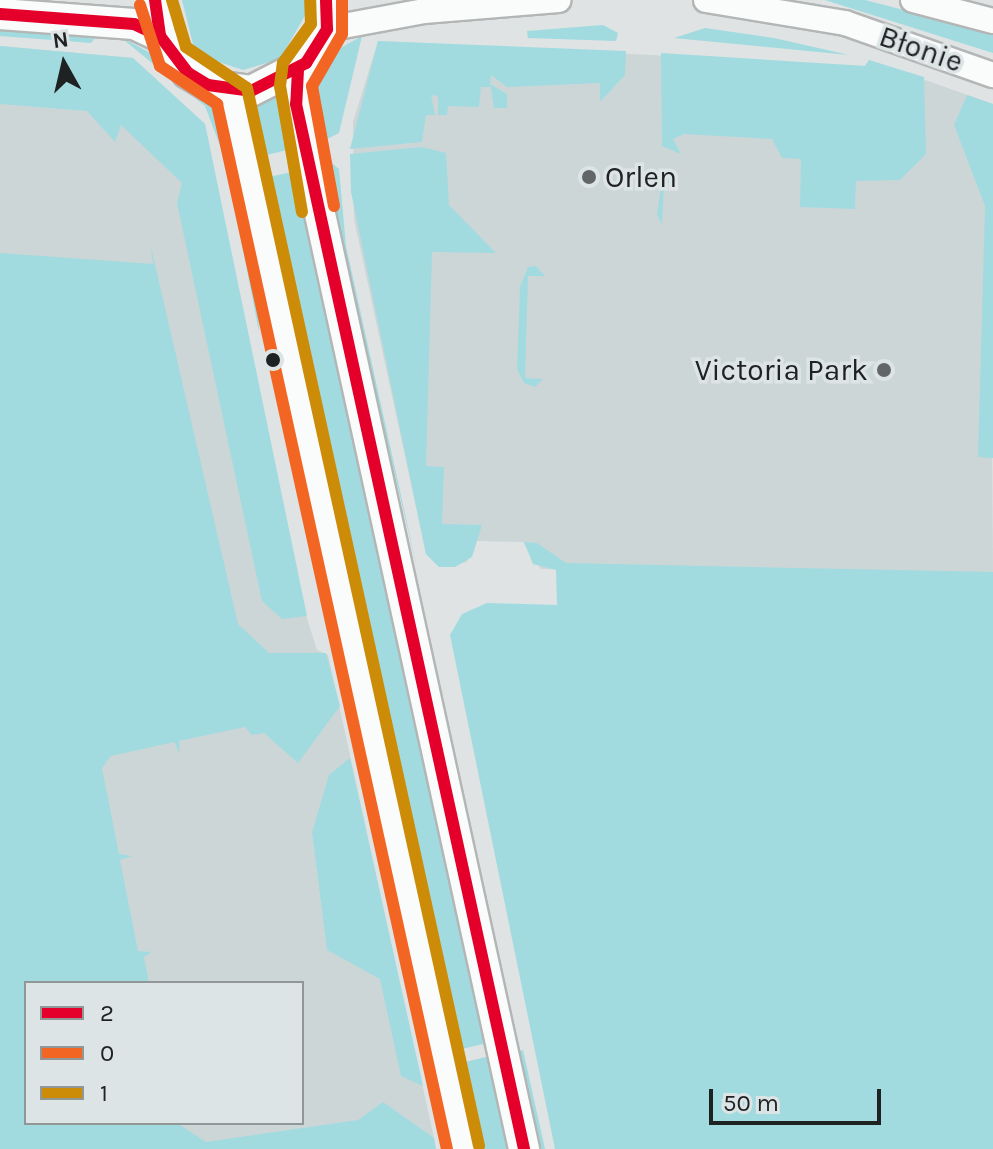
<!DOCTYPE html>
<html>
<head>
<meta charset="utf-8">
<style>
  body { margin:0 }
  #map { position:relative; width:993px; height:1149px; overflow:hidden; background:#dfe3e3; font-family:Karla,sans-serif }
  div>[style] { position:absolute }
  .built>* { inset:0; background:#ccd6d7 }
  .green>* { inset:0; background:#a1dbe0 }
  .roads { filter:drop-shadow(2px 0 #b4b6b6) drop-shadow(-2px 0 #b4b6b6) drop-shadow(0 2px #b4b6b6) drop-shadow(0 -2px #b4b6b6) }
  .minor>* { height:24px; margin:-12px; padding:0 12px; transform-origin:12px; border-radius:12px; background:#fafbfb }
  .major>* { height:30px; margin:-15px; padding:0 15px; transform-origin:15px; border-radius:15px; background:#fafbfb }
  .bus-1>* { height:12px; margin:-6px; padding:0 6px; transform-origin:6px; border-radius:6px; background:#e4002b }
  .bus-2>* { height:12px; margin:-6px; padding:0 6px; transform-origin:6px; border-radius:6px; background:#f26522 }
  .bus-3>* { height:12px; margin:-6px; padding:0 6px; transform-origin:6px; border-radius:6px; background:#cc8c07 }
  .dots>* { width:22px; height:22px; translate:-50% -50%; box-sizing:border-box; border:4px solid #dde4e5; border-radius:50% }
  span { translate:-50% -50%; white-space:nowrap; text-align:center; line-height:1.15; -webkit-text-stroke:7px #dde4e5; paint-order:stroke }
  .street-label { font-size:30px; color:#1f2222 }
  .poi-label { font-size:30px; color:#1f2222 }
  .left { translate:0 -50%; text-align:left }
  .right { translate:-100% -50%; text-align:right }
  .legend { position:absolute; left:24px; top:981px; width:280px; height:144px; box-sizing:border-box; background:#dde4e5; border:2px solid #919697; margin:0; padding:10px 14px; list-style:none; font-size:24px; color:#1f2222 }
  .legend li { display:flex; align-items:center; gap:16px; height:40px }
  .legend b { width:40px; border:2px solid #919697 }
  .north { position:absolute; left:24px; top:24px; width:80px; height:80px; -webkit-text-stroke:6px #dde4e5; paint-order:stroke; rotate:352deg; font-size:22px; font-weight:700; line-height:32px; text-align:center; color:#1f2222 }
  .north::after { content:''; display:block; margin:auto; width:28px; height:36px; background:#1f2222; clip-path:polygon(50% 0,100% 100%,50% 72%,0 100%) }
  .scale { position:absolute; left:709px; top:1089px; width:172px; height:36px; box-sizing:border-box; border:4px solid #1f2222; border-top:0; padding-left:10px; font-size:24px; line-height:28px; white-space:nowrap; color:#1f2222; -webkit-text-stroke:6px #dde4e5; paint-order:stroke }
</style>
</head>
<body>
<div id="map">
  <div class="built">
    <div style="clip-path:polygon(378px 41px,865px 66px,869px 60px,990px 103px,993px 576px,541px 569px,523px 542px,477px 541px,467px 562px,439px 567px,426px 554px,354px 219px,353px 122px)"></div>
    <div style="clip-path:polygon(0 46px,133px 58px,205px 124px,303px 606px,317px 650px,328px 655px,434px 1138px,381px 1123px,173px 1149px,167px 1123px,302px 1123px,302px 983px,132px 983px,0 321px)"></div>
  </div>
  <div class="green">
    <div style="clip-path:polygon(182px 0,306px 0,307px 12px,280px 59px,243px 70px,207px 58px,193px 44px)"></div>
    <div style="clip-path:polygon(825px 0,865px 0,993px 33px,993px 53px)"></div>
    <div style="clip-path:polygon(603px 25px,618px 33px,616px 41px,528px 38px,527px 31px)"></div>
    <div style="clip-path:polygon(0 26px,96px 34px,96px 37px,91px 43px,0 36px)"></div>
    <div style="clip-path:polygon(705px 28px,774px 38px,849px 55px,674px 38px)"></div>
    <div style="clip-path:polygon(119px 36px,167px 62px,212px 104px,236px 163px,225px 159px,205px 106px)"></div>
    <div style="clip-path:polygon(362px 36px,339px 133px,319px 143px,311px 112px,314px 82px,335px 51px)"></div>
    <div style="clip-path:polygon(378px 41px,626px 51px,625px 75px,600px 102px,600px 83px,507px 87px,491px 75px,490px 84px,507px 94px,507px 108px,494px 108px,491px 87px,481px 87px,479px 107px,448px 106px,447px 115px,438px 115px,438px 96px,431px 95px,435px 115px,426px 115px,422px 142px,350px 149px)"></div>
    <div style="clip-path:polygon(0 46px,133px 58px,205px 124px,307px 616px,282px 619px,262px 601px,177px 203px,182px 183px,121px 125px,115px 142px,87px 111px,0 104px)"></div>
    <div style="clip-path:polygon(661px 53px,865px 66px,869px 60px,924px 77px,926px 154px,900px 180px,856px 181px,855px 209px,800px 207px,801px 159px,782px 158px,772px 139px,684px 134px,673px 139px,681px 154px,662px 146px)"></div>
    <div style="clip-path:polygon(967px 95px,993px 104px,993px 458px,978px 457px,985px 206px,954px 125px)"></div>
    <div style="clip-path:polygon(279px 97px,291px 149px,259px 157px,249px 103px)"></div>
    <div style="clip-path:polygon(422px 147px,446px 153px,449px 205px,496px 253px,432px 252px,426px 466px,444px 467px,442px 524px,482px 525px,472px 557px,455px 567px,439px 567px,426px 554px,351px 192px,350px 154px)"></div>
    <div style="clip-path:polygon(333px 164px,339px 169px,346px 246px,417px 568px,322px 166px)"></div>
    <div style="clip-path:polygon(664px 168px,677px 184px,664px 184px,662px 225px,657px 214px)"></div>
    <div style="clip-path:polygon(297px 171px,487px 1043px,454px 1051px,264px 178px)"></div>
    <div style="clip-path:polygon(240px 184px,257px 265px,259px 332px,232px 193px)"></div>
    <div style="clip-path:polygon(151px 247px,238px 624px,269px 653px,326px 653px,340px 706px,298px 763px,264px 733px,252px 735px,245px 727px,179px 741px,180px 754px,174px 742px,111px 756px,102px 768px,119px 854px,132px 856px,120px 860px,138px 951px,151px 952px,144px 957px,149px 983px,26px 983px,26px 1123px,177px 1123px,206px 1142px,358px 1120px,383px 1102px,434px 1138px,436px 1149px,0 1149px,0 253px,153px 264px)"></div>
    <div style="clip-path:polygon(536px 266px,545px 276px,528px 276px,525px 378px,543px 379px,535px 387px,524px 383px,517px 369px,520px 287px,528px 267px)"></div>
    <div style="clip-path:polygon(524px 542px,537px 543px,566px 563px,993px 572px,993px 1149px,555px 1149px,450px 635px,462px 614px,487px 603px,557px 605px,556px 570px,533px 564px)"></div>
    <div style="clip-path:polygon(361px 750px,430px 1056px,424px 1057px,356px 752px)"></div>
    <div style="clip-path:polygon(350px 758px,423px 1086px,401px 1076px,380px 979px,327px 950px,312px 832px,329px 775px)"></div>
    <div style="clip-path:polygon(523px 1050px,545px 1149px,536px 1149px,514px 1052px)"></div>
    <div style="clip-path:polygon(490px 1056px,511px 1149px,476px 1149px,457px 1064px)"></div>
  </div>
  <div class="roads">
    <div class="minor">
      <div style="left:706px;top:0;width:141px;rotate:9.4deg"></div>
      <div style="left:845px;top:23px;width:157px;rotate:19.4deg"></div>
      <div style="left:913px;top:0;width:83px;rotate:14.7deg"></div>
      <div style="left:327px;top:29px;width:99px;rotate:-10.5deg"></div>
      <div style="left:424px;top:11px;width:135px;rotate:-4.7deg"></div>
    </div>
    <div class="major">
      <div style="left:155px;top:0;width:36px;rotate:82deg"></div>
      <div style="left:160px;top:36px;width:46px;rotate:52.9deg"></div>
      <div style="left:188px;top:73px;width:23px;rotate:31deg"></div>
      <div style="left:208px;top:85px;width:43px;rotate:7.9deg"></div>
      <div style="left:251px;top:91px;width:62px;rotate:-27deg"></div>
      <div style="left:306px;top:63px;width:40px;rotate:-58deg"></div>
      <div style="left:327px;top:29px;width:29px;rotate:-92deg"></div>
      <div style="left:0;top:14px;width:134px;rotate:4.3deg"></div>
      <div style="left:134px;top:24px;width:29px;rotate:25deg"></div>
      <div style="left:298px;top:70px;width:34px;rotate:93deg"></div>
      <div style="left:296px;top:104px;width:1070px;rotate:77.69deg"></div>
      <div style="left:231px;top:91px;width:1083px;rotate:77.63deg"></div>
    </div>
  </div>
  <div class="bus-1">
    <div style="left:155px;top:0;width:36px;rotate:82deg"></div>
    <div style="left:160px;top:36px;width:46px;rotate:52.9deg"></div>
    <div style="left:188px;top:73px;width:23px;rotate:31deg"></div>
    <div style="left:208px;top:85px;width:43px;rotate:7.9deg"></div>
    <div style="left:251px;top:91px;width:62px;rotate:-27deg"></div>
    <div style="left:306px;top:63px;width:40px;rotate:-58deg"></div>
    <div style="left:327px;top:29px;width:29px;rotate:-92deg"></div>
    <div style="left:0;top:14px;width:134px;rotate:4.3deg"></div>
    <div style="left:134px;top:24px;width:29px;rotate:25deg"></div>
    <div style="left:298px;top:70px;width:34px;rotate:93deg"></div>
    <div style="left:296px;top:104px;width:1070px;rotate:77.69deg"></div>
  </div>
  <div class="bus-2">
    <div style="left:140px;top:5px;width:64px;rotate:71.8deg"></div>
    <div style="left:160px;top:66px;width:69px;rotate:33.7deg"></div>
    <div style="left:217px;top:104px;width:1070px;rotate:77.59deg"></div>
    <div style="left:334px;top:206px;width:122px;rotate:-100.4deg"></div>
    <div style="left:312px;top:86px;width:60px;rotate:-60deg"></div>
    <div style="left:342px;top:34px;width:34px;rotate:-90deg"></div>
  </div>
  <div class="bus-3">
    <div style="left:172px;top:0;width:49px;rotate:73.4deg"></div>
    <div style="left:186px;top:47px;width:73px;rotate:33.9deg"></div>
    <div style="left:247px;top:88px;width:1083px;rotate:77.63deg"></div>
    <div style="left:302px;top:212px;width:128px;rotate:-99.9deg"></div>
    <div style="left:280px;top:86px;width:23px;rotate:-83deg"></div>
    <div style="left:283px;top:63px;width:48px;rotate:-54.3deg"></div>
    <div style="left:311px;top:24px;width:23px;rotate:-92deg"></div>
  </div>
  <div class="dots">
    <div style="left:589px;top:177px;background:#626666"></div>
    <div style="left:273px;top:360px;background:#1f2222"></div>
    <div style="left:884px;top:370px;background:#626666"></div>
  </div>
  <div class="street-label">
    <span style="left:921px;top:49px;rotate:19deg">Błonie</span>
  </div>
  <div class="poi-label">
    <span class="left" style="left:605px;top:177px">Orlen</span>
    <span class="right" style="left:868px;top:370px">Victoria Park</span>
  </div>
  <ul class="legend">
  <li><b style="height:10px;background:#e4002b"></b>2</li>
  <li><b style="height:10px;background:#f26522"></b>0</li>
  <li><b style="height:10px;background:#cc8c07"></b>1</li>
  </ul>
  <div class="north">N</div>
  <div class="scale">50 m</div>
</div>
</body>
</html>
